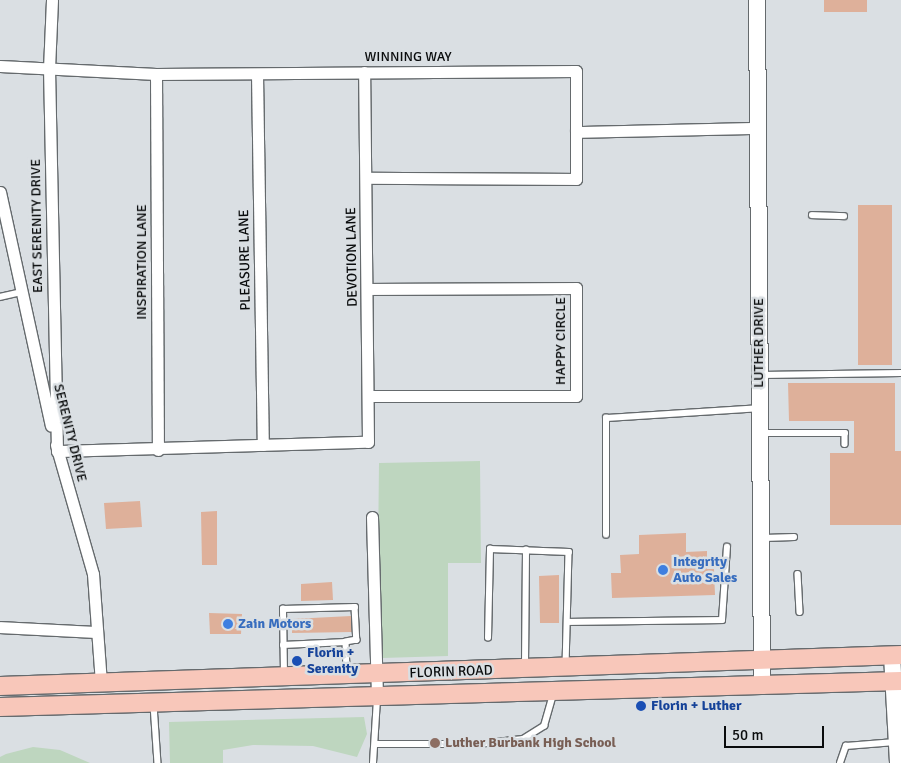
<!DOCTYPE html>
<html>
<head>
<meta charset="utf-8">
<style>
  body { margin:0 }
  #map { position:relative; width:901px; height:763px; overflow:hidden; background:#dadfe3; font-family:Signika,sans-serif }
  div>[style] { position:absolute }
  .green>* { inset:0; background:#bed6bf }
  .building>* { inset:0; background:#deb09a }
  .roads { filter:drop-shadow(1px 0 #656a6d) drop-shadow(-1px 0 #656a6d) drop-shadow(0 1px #656a6d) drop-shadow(0 -1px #656a6d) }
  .lane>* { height:5.5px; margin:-2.75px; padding:0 2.75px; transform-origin:2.75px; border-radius:2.75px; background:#fff }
  .street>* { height:11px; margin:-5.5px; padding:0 5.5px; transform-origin:5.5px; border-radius:5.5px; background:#fff }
  .secondary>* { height:16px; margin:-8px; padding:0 8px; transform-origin:8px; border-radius:8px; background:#fff }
  .primary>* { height:18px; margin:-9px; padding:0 9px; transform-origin:9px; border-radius:9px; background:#f8c7ba }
  .dots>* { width:14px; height:14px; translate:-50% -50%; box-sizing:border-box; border:2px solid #dadfe3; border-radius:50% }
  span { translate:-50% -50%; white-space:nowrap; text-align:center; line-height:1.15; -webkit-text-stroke:5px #dadfe3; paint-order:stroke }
  .street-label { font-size:14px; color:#0a0c0d }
  .shop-label { font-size:14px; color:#366cbe; font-weight:700 }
  .left { translate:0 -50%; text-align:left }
  .transit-label { font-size:14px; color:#164399; font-weight:700 }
  .education-label { font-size:14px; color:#785e54; font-weight:700 }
  .scale { position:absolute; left:724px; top:726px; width:100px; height:22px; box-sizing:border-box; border:2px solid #0a0c0d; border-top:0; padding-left:6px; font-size:15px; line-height:18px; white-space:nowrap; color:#0a0c0d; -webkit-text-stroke:4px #dadfe3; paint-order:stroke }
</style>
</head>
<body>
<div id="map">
  <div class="green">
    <div style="clip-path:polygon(480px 461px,481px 563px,448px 563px,448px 656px,382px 658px,377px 644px,379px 463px)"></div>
    <div style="clip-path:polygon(364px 717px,367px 734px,357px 757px,313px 746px,253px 745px,223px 750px,223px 763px,170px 763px,169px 722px)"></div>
    <div style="clip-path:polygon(33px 747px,60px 750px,90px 763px,0 763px,0 757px,6px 754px)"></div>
  </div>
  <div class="building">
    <div style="clip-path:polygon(824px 0,867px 0,867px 12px,824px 12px)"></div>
    <div style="clip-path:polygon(858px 205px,892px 205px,892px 365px,858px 365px)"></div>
    <div style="clip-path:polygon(788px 383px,895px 383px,895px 451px,901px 451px,901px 525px,830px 525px,830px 453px,854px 453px,854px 421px,789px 421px)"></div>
    <div style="clip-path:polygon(140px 501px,142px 527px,106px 529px,104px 503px)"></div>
    <div style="clip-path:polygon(217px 511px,217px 565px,202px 565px,201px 512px)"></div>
    <div style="clip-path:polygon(686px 533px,686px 552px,707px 551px,707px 569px,714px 569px,715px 595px,612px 598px,611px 573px,621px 573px,620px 555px,639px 554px,639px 535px)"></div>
    <div style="clip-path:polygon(559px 575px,559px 623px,540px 623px,539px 576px)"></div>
    <div style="clip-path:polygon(332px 582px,333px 600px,301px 601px,301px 584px)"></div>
    <div style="clip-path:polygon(209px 613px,242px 614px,241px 634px,210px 634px)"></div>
    <div style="clip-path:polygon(351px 616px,352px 632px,292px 633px,292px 619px)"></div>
  </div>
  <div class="roads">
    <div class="lane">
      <div style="left:812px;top:215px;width:32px;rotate:2deg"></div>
      <div style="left:0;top:297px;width:23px;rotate:-13deg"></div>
      <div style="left:761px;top:375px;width:140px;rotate:-0.8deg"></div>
      <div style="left:761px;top:433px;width:84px"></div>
      <div style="left:845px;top:433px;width:11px;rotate:90deg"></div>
      <div style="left:606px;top:535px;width:117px;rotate:-90deg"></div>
      <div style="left:606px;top:418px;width:153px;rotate:-3.7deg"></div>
      <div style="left:764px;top:538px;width:30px;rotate:-2deg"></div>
      <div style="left:798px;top:574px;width:38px;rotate:87deg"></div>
      <div style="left:567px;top:622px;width:155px;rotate:-0.7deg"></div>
      <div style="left:722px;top:620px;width:73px;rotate:-86.1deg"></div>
      <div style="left:488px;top:638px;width:89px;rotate:-88.7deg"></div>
      <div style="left:490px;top:549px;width:79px;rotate:2.2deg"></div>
      <div style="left:569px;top:552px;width:114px;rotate:91.5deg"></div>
      <div style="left:283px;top:645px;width:63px;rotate:-2.7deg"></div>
      <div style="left:525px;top:665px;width:115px;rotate:-89.5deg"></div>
      <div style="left:284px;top:674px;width:65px;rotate:-90.9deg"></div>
      <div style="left:283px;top:609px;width:72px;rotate:-1.6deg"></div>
      <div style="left:355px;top:607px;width:33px;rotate:87deg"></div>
      <div style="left:357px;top:640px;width:11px;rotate:170deg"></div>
      <div style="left:346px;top:642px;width:31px;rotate:88deg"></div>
      <div style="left:154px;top:705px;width:58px;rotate:86.1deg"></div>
      <div style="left:375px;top:744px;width:103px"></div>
      <div style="left:478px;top:744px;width:45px;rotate:-6.3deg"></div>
      <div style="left:523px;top:739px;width:25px;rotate:-32deg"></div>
      <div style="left:544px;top:726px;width:33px;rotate:-74deg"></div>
      <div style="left:373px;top:763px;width:64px;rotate:-86.4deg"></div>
      <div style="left:840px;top:763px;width:18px;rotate:-71deg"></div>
      <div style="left:846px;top:746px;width:49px;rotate:-4.7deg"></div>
    </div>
    <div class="street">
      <div style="left:52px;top:0;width:68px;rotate:92.5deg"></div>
      <div style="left:49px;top:68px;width:383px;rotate:88.8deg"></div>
      <div style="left:57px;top:451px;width:311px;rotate:-1.7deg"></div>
      <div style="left:368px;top:442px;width:370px;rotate:-90.6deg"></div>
      <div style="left:0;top:66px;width:156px;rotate:2.9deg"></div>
      <div style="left:156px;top:74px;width:420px;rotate:-0.4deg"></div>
      <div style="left:576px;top:71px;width:108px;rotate:90deg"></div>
      <div style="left:576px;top:179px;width:210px;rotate:-179.7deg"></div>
      <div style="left:156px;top:74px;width:376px;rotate:89.7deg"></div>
      <div style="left:257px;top:74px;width:371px;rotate:89.1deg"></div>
      <div style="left:576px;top:132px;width:181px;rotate:-1.3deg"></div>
      <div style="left:0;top:192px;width:239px;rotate:77.7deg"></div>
      <div style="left:368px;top:289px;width:208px;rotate:-0.3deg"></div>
      <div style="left:576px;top:288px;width:108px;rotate:90deg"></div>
      <div style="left:576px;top:396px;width:207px;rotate:180deg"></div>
      <div style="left:56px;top:445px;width:134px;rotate:74deg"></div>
      <div style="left:93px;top:574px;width:109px;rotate:85.8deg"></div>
      <div style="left:372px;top:517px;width:182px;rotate:88.4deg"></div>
      <div style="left:0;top:627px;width:95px;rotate:3deg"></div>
    </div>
    <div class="secondary">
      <div style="left:757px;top:0;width:686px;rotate:89.58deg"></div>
      <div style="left:892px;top:655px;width:108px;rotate:86.8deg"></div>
    </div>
    <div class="primary">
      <div style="left:0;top:686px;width:902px;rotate:-1.97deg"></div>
      <div style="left:0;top:707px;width:901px;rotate:-1.65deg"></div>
    </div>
  </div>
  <div class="dots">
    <div style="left:663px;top:570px;background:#3f7fe0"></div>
    <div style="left:228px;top:624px;background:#3f7fe0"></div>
    <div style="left:297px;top:661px;background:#1a4fb4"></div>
    <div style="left:641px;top:706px;background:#1a4fb4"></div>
    <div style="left:435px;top:743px;background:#8d6e63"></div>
  </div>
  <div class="street-label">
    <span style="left:408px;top:57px">WINNING WAY</span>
    <span style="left:37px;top:226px;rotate:-91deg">EAST SERENITY DRIVE</span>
    <span style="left:352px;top:257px;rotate:-91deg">DEVOTION LANE</span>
    <span style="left:245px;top:260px;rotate:-91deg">PLEASURE LANE</span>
    <span style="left:142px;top:262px;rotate:-90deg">INSPIRATION LANE</span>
    <span style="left:561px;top:341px;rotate:-90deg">HAPPY CIRCLE</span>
    <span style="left:759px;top:343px;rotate:-90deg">LUTHER DRIVE</span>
    <span style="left:70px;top:433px;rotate:76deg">SERENITY DRIVE</span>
    <span style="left:451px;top:672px;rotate:-2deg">FLORIN ROAD</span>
  </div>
  <div class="shop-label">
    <span class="left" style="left:673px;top:570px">Integrity<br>Auto Sales</span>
    <span class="left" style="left:238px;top:624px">Zain Motors</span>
  </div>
  <div class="transit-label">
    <span class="left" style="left:307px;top:661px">Florin +<br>Serenity</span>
    <span class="left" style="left:651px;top:706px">Florin + Luther</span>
  </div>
  <div class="education-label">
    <span class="left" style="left:445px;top:743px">Luther Burbank High School</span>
  </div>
  <div class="scale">50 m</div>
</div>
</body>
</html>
